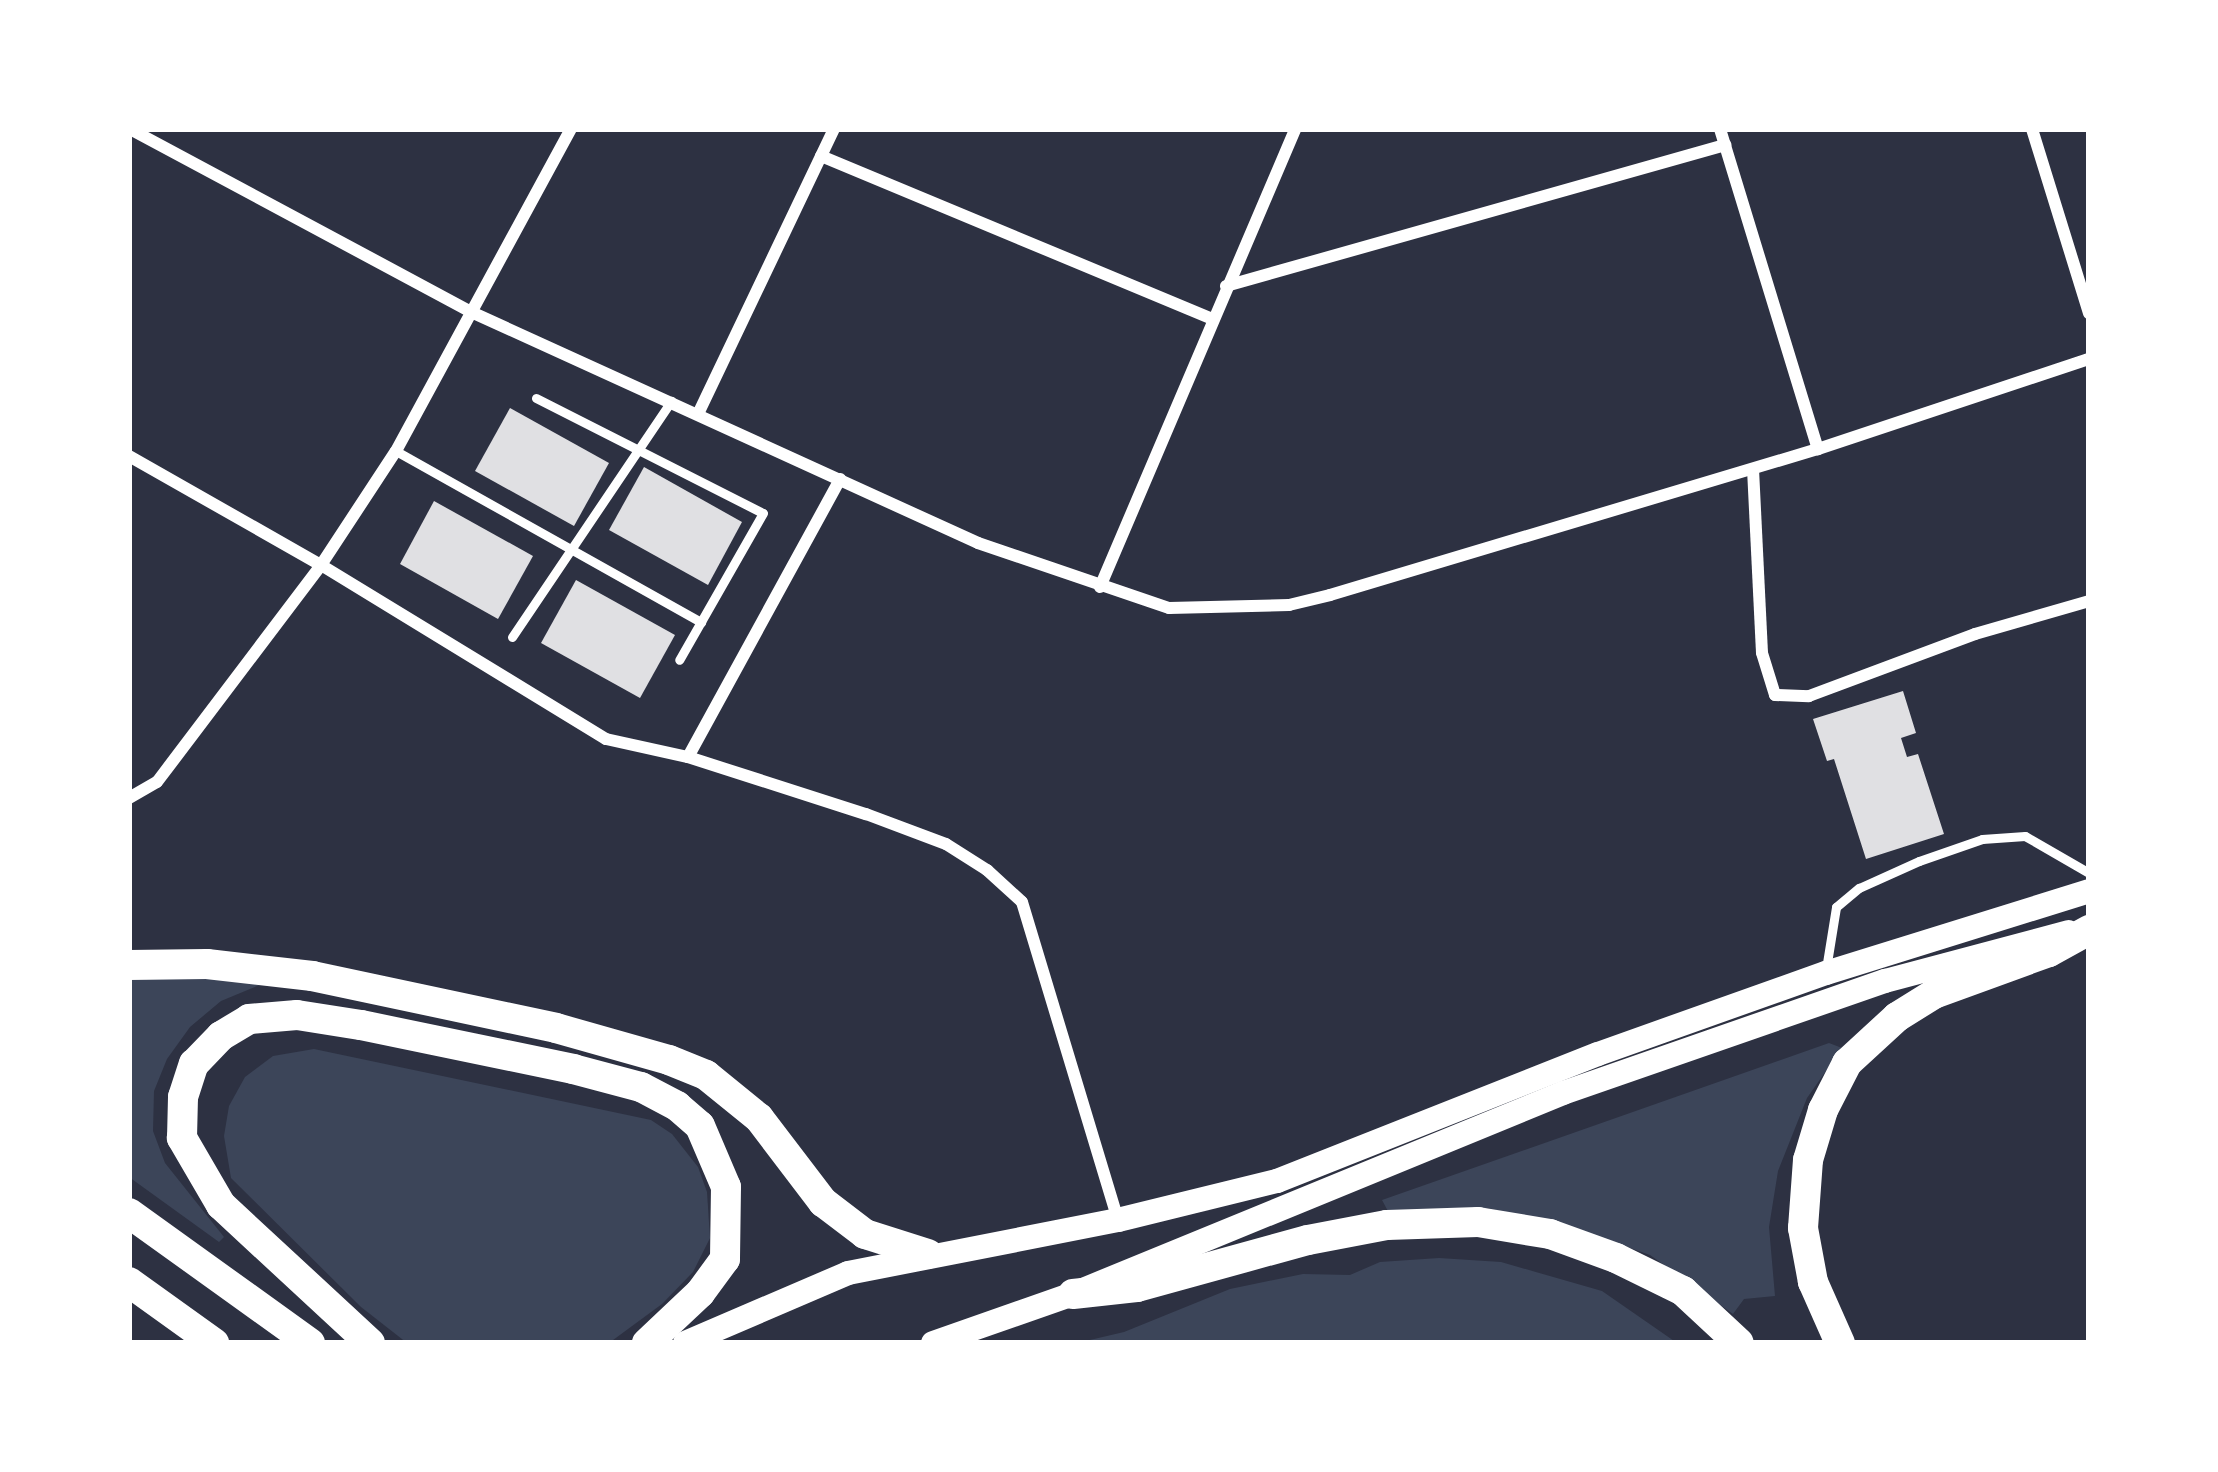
<!DOCTYPE html>
<html>
<head>
<meta charset="utf-8">
<style>
  body { margin:0 }
  #map { position:relative; width:2218px; height:1472px; overflow:hidden; background:#2d3142; font-family:Roboto,sans-serif }
  div>[style] { position:absolute }
  .green>* { inset:0; background:#3c4559 }
  .building>* { inset:0; background:#e0e0e3 }
  .service>* { height:9px; margin:-4.5px; padding:0 4.5px; transform-origin:4.5px; border-radius:4.5px; background:#fff }
  .minor>* { height:12px; margin:-6px; padding:0 6px; transform-origin:6px; border-radius:6px; background:#fff }
  .secondary>* { height:24px; margin:-12px; padding:0 12px; transform-origin:12px; border-radius:12px; background:#fff }
  .trunk>* { height:30px; margin:-15px; padding:0 15px; transform-origin:15px; border-radius:15px; background:#fff }
  span { translate:-50% -50%; white-space:nowrap; text-align:center; line-height:1.15; -webkit-text-stroke:12px #fff; paint-order:stroke }
  .frame { position:absolute; inset:0; border:132px solid #fff; pointer-events:none }
</style>
</head>
<body>
<div id="map">
  <div class="green">
    <div style="clip-path:polygon(181px 977px,269px 981px,221px 1001px,190px 1027px,167px 1059px,154px 1091px,153px 1131px,165px 1163px,224px 1237px,219px 1242px,129px 1177px,129px 980px)"></div>
    <div style="clip-path:polygon(1829px 1043px,1842px 1048px,1807px 1098px,1778px 1171px,1769px 1227px,1775px 1296px,1744px 1299px,1733px 1314px,1650px 1255px,1579px 1230px,1488px 1208px,1390px 1215px,1382px 1200px)"></div>
    <div style="clip-path:polygon(314px 1049px,651px 1120px,672px 1134px,698px 1167px,707px 1192px,710px 1238px,693px 1272px,662px 1304px,609px 1343px,407px 1343px,361px 1307px,231px 1178px,224px 1136px,229px 1106px,245px 1077px,273px 1056px)"></div>
    <div style="clip-path:polygon(1439px 1258px,1501px 1262px,1602px 1291px,1677px 1343px,1077px 1343px,1124px 1332px,1230px 1289px,1303px 1274px,1350px 1275px,1380px 1262px)"></div>
  </div>
  <div class="building">
    <div style="clip-path:polygon(510px 408px,609px 463px,574px 526px,475px 471px)"></div>
    <div style="clip-path:polygon(644px 467px,742px 522px,708px 585px,609px 530px)"></div>
    <div style="clip-path:polygon(434px 501px,533px 556px,498px 619px,400px 564px)"></div>
    <div style="clip-path:polygon(576px 580px,675px 635px,640px 698px,541px 643px)"></div>
    <div style="clip-path:polygon(1903px 691px,1916px 733px,1901px 738px,1907px 757px,1918px 754px,1944px 834px,1866px 859px,1834px 759px,1827px 761px,1813px 719px)"></div>
  </div>
  <div class="service">
    <div style="left:536px;top:398px;width:254px;rotate:26.9deg"></div>
    <div style="left:763px;top:513px;width:169px;rotate:119.7deg"></div>
    <div style="left:396px;top:451px;width:350px;rotate:29.3deg"></div>
    <div style="left:512px;top:637px;width:285px;rotate:-56deg"></div>
    <div style="left:1826px;top:969px;width:63px;rotate:-80.8deg"></div>
    <div style="left:1836px;top:907px;width:30px;rotate:-40deg"></div>
    <div style="left:1859px;top:888px;width:66px;rotate:-24.2deg"></div>
    <div style="left:1919px;top:861px;width:67px;rotate:-19.2deg"></div>
    <div style="left:1982px;top:839px;width:43px;rotate:-4deg"></div>
    <div style="left:2025px;top:836px;width:74px;rotate:30deg"></div>
  </div>
  <div class="minor">
    <div style="left:130px;top:129px;width:385px;rotate:28.2deg"></div>
    <div style="left:469px;top:311px;width:559px;rotate:24.5deg"></div>
    <div style="left:978px;top:543px;width:202px;rotate:18.8deg"></div>
    <div style="left:1169px;top:608px;width:120px;rotate:-1.4deg"></div>
    <div style="left:1289px;top:605px;width:42px;rotate:-13.7deg"></div>
    <div style="left:1330px;top:595px;width:509px;rotate:-16.66deg"></div>
    <div style="left:1818px;top:449px;width:286px;rotate:-18.4deg"></div>
    <div style="left:1720px;top:129px;width:335px;rotate:73deg"></div>
    <div style="left:2032px;top:129px;width:193px;rotate:72.8deg"></div>
    <div style="left:821px;top:156px;width:424px;rotate:22.6deg"></div>
    <div style="left:1226px;top:286px;width:519px;rotate:-15.78deg"></div>
    <div style="left:698px;top:414px;width:316px;rotate:-64.5deg"></div>
    <div style="left:129px;top:456px;width:221px;rotate:29.6deg"></div>
    <div style="left:321px;top:565px;width:334px;rotate:31.4deg"></div>
    <div style="left:606px;top:739px;width:84px;rotate:12.4deg"></div>
    <div style="left:688px;top:757px;width:187px;rotate:17.8deg"></div>
    <div style="left:866px;top:814px;width:85px;rotate:20.6deg"></div>
    <div style="left:946px;top:844px;width:49px;rotate:32.4deg"></div>
    <div style="left:987px;top:870px;width:47px;rotate:42.4deg"></div>
    <div style="left:1022px;top:902px;width:332px;rotate:73.2deg"></div>
    <div style="left:1753px;top:469px;width:184px;rotate:87.2deg"></div>
    <div style="left:1762px;top:653px;width:44px;rotate:72.8deg"></div>
    <div style="left:1775px;top:695px;width:34px;rotate:2deg"></div>
    <div style="left:1809px;top:696px;width:177px;rotate:-20.5deg"></div>
    <div style="left:1975px;top:634px;width:119px;rotate:-16.1deg"></div>
    <div style="left:1100px;top:587px;width:498px;rotate:-66.9deg"></div>
    <div style="left:688px;top:757px;width:317px;rotate:-61.3deg"></div>
    <div style="left:129px;top:798px;width:32px;rotate:-30deg"></div>
    <div style="left:157px;top:782px;width:272px;rotate:-52.9deg"></div>
    <div style="left:321px;top:565px;width:136px;rotate:-56.7deg"></div>
    <div style="left:396px;top:451px;width:366px;rotate:-61.5deg"></div>
  </div>
  <div class="secondary">
    <div style="left:685px;top:1343px;width:177px;rotate:-23.2deg"></div>
    <div style="left:848px;top:1273px;width:275px;rotate:-11.1deg"></div>
    <div style="left:1118px;top:1220px;width:164px;rotate:-13.8deg"></div>
    <div style="left:1277px;top:1181px;width:345px;rotate:-21.6deg"></div>
    <div style="left:1598px;top:1054px;width:242px;rotate:-19.6deg"></div>
    <div style="left:1826px;top:973px;width:275px;rotate:-17.3deg"></div>
    <div style="left:933px;top:1343px;width:148px;rotate:-19.3deg"></div>
    <div style="left:1073px;top:1294px;width:530px;rotate:-22.3deg"></div>
    <div style="left:1563px;top:1093px;width:341px;rotate:-19.2deg"></div>
    <div style="left:1885px;top:981px;width:190px;rotate:-14.9deg"></div>
  </div>
  <div class="trunk">
    <div style="left:129px;top:965px;width:78px;rotate:-0.7deg"></div>
    <div style="left:207px;top:964px;width:106px;rotate:6.5deg"></div>
    <div style="left:312px;top:976px;width:249px;rotate:12deg"></div>
    <div style="left:556px;top:1028px;width:117px;rotate:15.8deg"></div>
    <div style="left:669px;top:1060px;width:40px;rotate:22deg"></div>
    <div style="left:706px;top:1075px;width:68px;rotate:39.1deg"></div>
    <div style="left:759px;top:1118px;width:106px;rotate:52.7deg"></div>
    <div style="left:823px;top:1202px;width:53px;rotate:37.3deg"></div>
    <div style="left:865px;top:1234px;width:66px;rotate:17.6deg"></div>
    <div style="left:129px;top:1213px;width:223px;rotate:35.7deg"></div>
    <div style="left:129px;top:1282px;width:105px;rotate:35.7deg"></div>
    <div style="left:1073px;top:1294px;width:64px;rotate:-6.2deg"></div>
    <div style="left:1137px;top:1287px;width:177px;rotate:-15.4deg"></div>
    <div style="left:1308px;top:1240px;width:80px;rotate:-10.8deg"></div>
    <div style="left:1387px;top:1225px;width:91px;rotate:-1.9deg"></div>
    <div style="left:1478px;top:1222px;width:73px;rotate:9.5deg"></div>
    <div style="left:1550px;top:1234px;width:70px;rotate:20deg"></div>
    <div style="left:1616px;top:1258px;width:75px;rotate:26.2deg"></div>
    <div style="left:1683px;top:1291px;width:76px;rotate:42.9deg"></div>
    <div style="left:370px;top:1343px;width:203px;rotate:-137.2deg"></div>
    <div style="left:221px;top:1205px;width:78px;rotate:-120.2deg"></div>
    <div style="left:182px;top:1138px;width:41px;rotate:-88.6deg"></div>
    <div style="left:183px;top:1097px;width:35px;rotate:-72deg"></div>
    <div style="left:194px;top:1064px;width:39px;rotate:-46deg"></div>
    <div style="left:221px;top:1036px;width:33px;rotate:-31deg"></div>
    <div style="left:249px;top:1019px;width:48px;rotate:-4.8deg"></div>
    <div style="left:297px;top:1015px;width:65px;rotate:8.9deg"></div>
    <div style="left:361px;top:1025px;width:217px;rotate:11.7deg"></div>
    <div style="left:573px;top:1069px;width:70px;rotate:14.8deg"></div>
    <div style="left:641px;top:1087px;width:41px;rotate:27.8deg"></div>
    <div style="left:677px;top:1106px;width:30px;rotate:41deg"></div>
    <div style="left:700px;top:1126px;width:66px;rotate:66.9deg"></div>
    <div style="left:726px;top:1187px;width:72px;rotate:90.8deg"></div>
    <div style="left:725px;top:1259px;width:42px;rotate:126.3deg"></div>
    <div style="left:700px;top:1293px;width:73px;rotate:136.7deg"></div>
    <div style="left:1840px;top:1343px;width:67px;rotate:-113.9deg"></div>
    <div style="left:1813px;top:1282px;width:55px;rotate:-100.5deg"></div>
    <div style="left:1803px;top:1228px;width:68px;rotate:-85.8deg"></div>
    <div style="left:1808px;top:1160px;width:52px;rotate:-73.3deg"></div>
    <div style="left:1823px;top:1110px;width:53px;rotate:-62.9deg"></div>
    <div style="left:1847px;top:1063px;width:68px;rotate:-42.6deg"></div>
    <div style="left:1897px;top:1017px;width:44px;rotate:-31.9deg"></div>
    <div style="left:1934px;top:994px;width:122px;rotate:-20.1deg"></div>
    <div style="left:2049px;top:952px;width:46px;rotate:-28.8deg"></div>
  </div>
  <div class="frame"></div>
</div>
</body>
</html>
